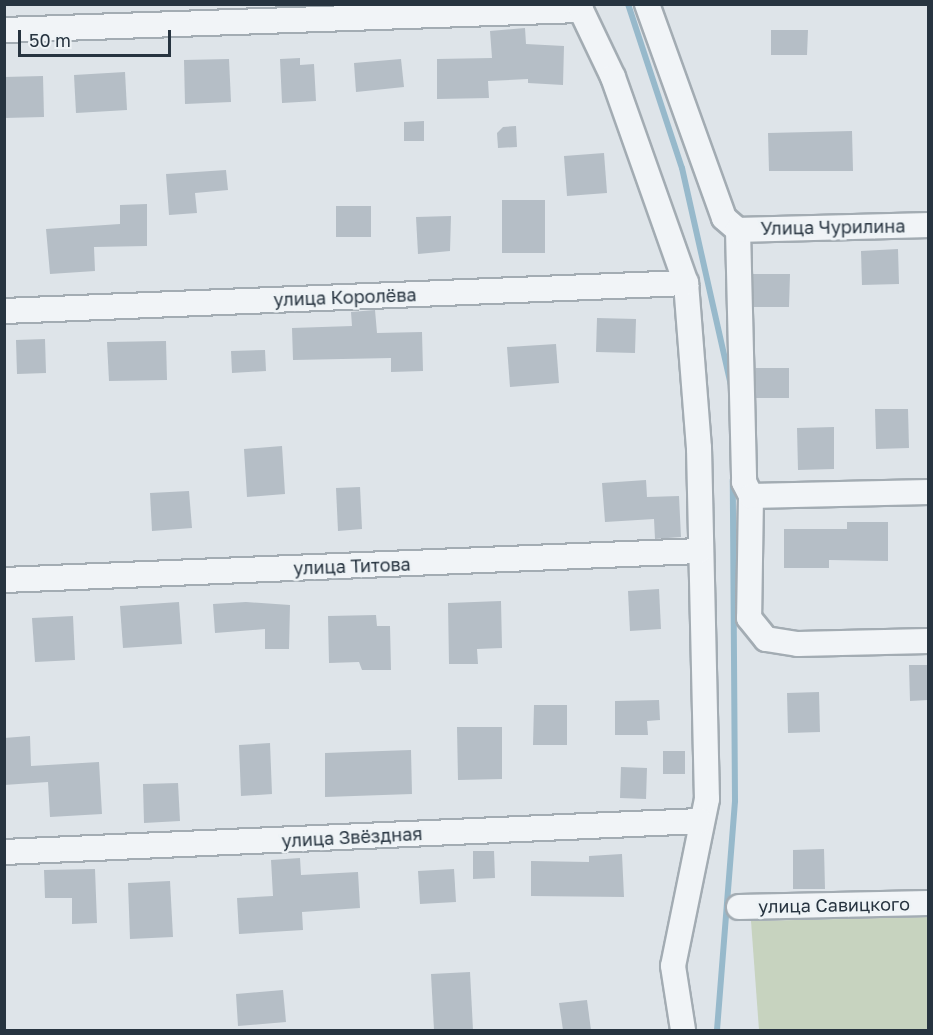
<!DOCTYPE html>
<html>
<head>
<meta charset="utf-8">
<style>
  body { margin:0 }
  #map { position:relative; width:933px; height:1035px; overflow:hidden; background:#dee4e9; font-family:"Golos Text",sans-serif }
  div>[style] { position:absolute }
  .green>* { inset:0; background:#c7d3bf }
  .stream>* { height:6px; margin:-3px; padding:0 3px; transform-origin:3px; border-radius:3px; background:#97b9cb }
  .building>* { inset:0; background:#b5bec6 }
  .roads { filter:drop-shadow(2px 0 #a3acb3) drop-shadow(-2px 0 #a3acb3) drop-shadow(0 2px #a3acb3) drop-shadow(0 -2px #a3acb3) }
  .minor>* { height:24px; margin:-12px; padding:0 12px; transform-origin:12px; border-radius:12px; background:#f1f4f7 }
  span { translate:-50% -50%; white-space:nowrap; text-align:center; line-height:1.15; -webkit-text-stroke:5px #eef3f6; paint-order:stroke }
  .street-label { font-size:18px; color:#273440 }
  .frame { position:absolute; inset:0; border:6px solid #273440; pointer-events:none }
  .scale { position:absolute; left:18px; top:30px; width:153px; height:27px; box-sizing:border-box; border:3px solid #273440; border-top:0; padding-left:8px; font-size:18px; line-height:21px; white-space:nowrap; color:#273440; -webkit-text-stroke:4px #eef3f6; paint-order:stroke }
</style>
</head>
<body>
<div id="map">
  <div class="green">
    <div style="clip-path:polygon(928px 917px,928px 1030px,759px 1030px,751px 921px)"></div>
  </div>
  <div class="stream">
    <div style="left:628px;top:4px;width:173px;rotate:71.8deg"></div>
    <div style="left:682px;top:168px;width:223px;rotate:77.3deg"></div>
    <div style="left:717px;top:1030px;width:230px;rotate:-85.5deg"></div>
    <div style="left:735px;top:801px;width:321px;rotate:-90.4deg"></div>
  </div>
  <div class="building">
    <div style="clip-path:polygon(525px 28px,526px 44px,564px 46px,563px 85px,528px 83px,528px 79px,488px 81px,489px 98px,437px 99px,437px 59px,492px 58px,490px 31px)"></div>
    <div style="clip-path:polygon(771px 30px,808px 30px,807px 55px,771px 55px)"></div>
    <div style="clip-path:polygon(300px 58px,300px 65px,314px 64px,316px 101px,282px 103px,280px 59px)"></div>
    <div style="clip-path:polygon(229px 59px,231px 102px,185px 104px,184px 60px)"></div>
    <div style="clip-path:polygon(401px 59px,404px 87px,356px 92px,354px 63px)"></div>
    <div style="clip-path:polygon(125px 72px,127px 110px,76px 113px,74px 75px)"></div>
    <div style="clip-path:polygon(43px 76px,44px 117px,4px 118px,4px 77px)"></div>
    <div style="clip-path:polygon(424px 121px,424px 141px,404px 141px,404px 122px)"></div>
    <div style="clip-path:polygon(516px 126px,517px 147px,498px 148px,497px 133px,503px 127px)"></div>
    <div style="clip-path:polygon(852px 131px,853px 171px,769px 171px,768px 133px)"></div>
    <div style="clip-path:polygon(604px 153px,607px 193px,567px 196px,564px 156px)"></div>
    <div style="clip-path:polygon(226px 170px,228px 190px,195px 193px,197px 213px,169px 215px,166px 174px)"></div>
    <div style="clip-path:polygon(502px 200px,545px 200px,545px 253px,502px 253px)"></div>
    <div style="clip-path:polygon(147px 204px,147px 246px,94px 247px,95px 271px,50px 274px,46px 229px,120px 224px,120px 205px)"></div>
    <div style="clip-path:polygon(336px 206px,371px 206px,371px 237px,336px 237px)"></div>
    <div style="clip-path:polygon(451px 216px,450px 251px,418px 254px,416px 217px)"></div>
    <div style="clip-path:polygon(898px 249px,899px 284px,862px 285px,861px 251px)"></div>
    <div style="clip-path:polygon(753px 274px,790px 274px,789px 307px,754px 307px)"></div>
    <div style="clip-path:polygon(375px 310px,377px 333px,422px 332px,423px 371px,391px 372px,391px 358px,293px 360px,292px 328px,352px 326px,351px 312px)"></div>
    <div style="clip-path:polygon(597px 318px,636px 319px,635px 353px,596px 352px)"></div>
    <div style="clip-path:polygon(45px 339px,46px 373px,17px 374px,16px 340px)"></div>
    <div style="clip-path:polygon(166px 341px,167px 380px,109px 381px,107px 342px)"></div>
    <div style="clip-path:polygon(556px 344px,559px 383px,510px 387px,507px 347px)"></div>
    <div style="clip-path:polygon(265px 350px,266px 371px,232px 373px,231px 351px)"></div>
    <div style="clip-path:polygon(756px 368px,789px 368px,789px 398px,756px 398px)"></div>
    <div style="clip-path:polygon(875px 409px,908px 409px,909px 448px,876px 449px)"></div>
    <div style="clip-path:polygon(834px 427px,834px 469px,798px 470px,797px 428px)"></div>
    <div style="clip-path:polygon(282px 446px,285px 494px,247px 497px,244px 449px)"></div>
    <div style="clip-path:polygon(646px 480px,647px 497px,679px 496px,681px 537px,655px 539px,654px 519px,605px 522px,602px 483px)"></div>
    <div style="clip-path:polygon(360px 487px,362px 529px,338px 531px,336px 488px)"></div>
    <div style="clip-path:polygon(189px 491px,192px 528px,152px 531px,150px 493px)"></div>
    <div style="clip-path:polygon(847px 522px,888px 522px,888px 561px,829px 560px,829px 568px,784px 568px,784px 529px,847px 529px)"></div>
    <div style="clip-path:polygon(659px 589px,661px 629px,630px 631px,628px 591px)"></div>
    <div style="clip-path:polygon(501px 601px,502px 648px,477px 649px,478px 664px,449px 664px,448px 603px)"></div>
    <div style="clip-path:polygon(179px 602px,182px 644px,123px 648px,120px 606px)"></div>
    <div style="clip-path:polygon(246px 602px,290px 605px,289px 649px,265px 649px,265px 629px,215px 633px,213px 604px)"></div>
    <div style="clip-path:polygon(376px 615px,377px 626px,390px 626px,391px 670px,362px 670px,359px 662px,329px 663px,328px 616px)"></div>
    <div style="clip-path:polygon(73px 616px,75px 660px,35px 662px,32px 618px)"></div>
    <div style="clip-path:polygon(909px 665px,928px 665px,928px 700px,910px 701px)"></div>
    <div style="clip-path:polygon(819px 692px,820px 732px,788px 733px,787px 693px)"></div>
    <div style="clip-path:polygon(659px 700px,660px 720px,647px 721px,648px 735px,615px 735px,615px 701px)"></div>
    <div style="clip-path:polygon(534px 705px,567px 705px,567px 745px,533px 745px)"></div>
    <div style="clip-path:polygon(457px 727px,502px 727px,502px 779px,458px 780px)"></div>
    <div style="clip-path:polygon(30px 736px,31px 766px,99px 762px,102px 814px,50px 817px,48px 782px,4px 785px,4px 738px)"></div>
    <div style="clip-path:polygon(270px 743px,272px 794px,241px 796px,239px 745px)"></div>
    <div style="clip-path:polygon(411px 750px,412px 794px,325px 797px,325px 753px)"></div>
    <div style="clip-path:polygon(663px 751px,685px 751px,685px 774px,663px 774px)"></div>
    <div style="clip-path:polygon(621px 767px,647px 768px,646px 799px,620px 798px)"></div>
    <div style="clip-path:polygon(178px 783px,180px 821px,144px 823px,143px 784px)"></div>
    <div style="clip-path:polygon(824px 849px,825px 889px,793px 889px,793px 850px)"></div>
    <div style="clip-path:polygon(473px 851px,494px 851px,495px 878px,473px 879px)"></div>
    <div style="clip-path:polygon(622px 854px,624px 897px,531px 896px,531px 861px,589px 862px,589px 856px)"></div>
    <div style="clip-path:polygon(300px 858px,301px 875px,358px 872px,360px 908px,302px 912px,303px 930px,239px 934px,237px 898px,273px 896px,271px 860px)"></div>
    <div style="clip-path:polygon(95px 869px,97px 923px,72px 924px,72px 898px,45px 898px,44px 870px)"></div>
    <div style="clip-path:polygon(454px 869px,456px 902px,420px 904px,418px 871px)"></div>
    <div style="clip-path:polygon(170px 881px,173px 937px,130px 939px,128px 883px)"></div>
    <div style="clip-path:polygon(470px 972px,473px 1030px,434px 1030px,431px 974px)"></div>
    <div style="clip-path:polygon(283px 990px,286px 1022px,238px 1026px,236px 994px)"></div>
    <div style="clip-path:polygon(587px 1000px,591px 1030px,563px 1030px,559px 1003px)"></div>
  </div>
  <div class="roads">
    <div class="minor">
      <div style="left:647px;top:4px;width:227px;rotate:70.2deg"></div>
      <div style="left:724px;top:218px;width:18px;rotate:41deg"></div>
      <div style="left:738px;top:230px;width:252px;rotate:88.6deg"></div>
      <div style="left:744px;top:482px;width:16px;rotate:63deg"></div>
      <div style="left:4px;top:30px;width:577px;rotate:-1.99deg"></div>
      <div style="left:581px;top:10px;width:74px;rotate:64.5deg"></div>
      <div style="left:613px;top:77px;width:219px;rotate:70.5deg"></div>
      <div style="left:686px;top:283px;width:166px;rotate:85.5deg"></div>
      <div style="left:699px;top:448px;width:351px;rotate:88.7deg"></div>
      <div style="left:707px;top:799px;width:170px;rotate:101.5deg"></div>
      <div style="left:673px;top:966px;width:65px;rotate:81.1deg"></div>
      <div style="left:738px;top:230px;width:190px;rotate:-1.5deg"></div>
      <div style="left:4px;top:311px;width:683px;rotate:-2.35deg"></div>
      <div style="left:751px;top:496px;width:122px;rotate:90.9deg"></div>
      <div style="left:749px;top:618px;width:27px;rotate:51deg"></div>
      <div style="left:766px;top:639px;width:32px;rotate:9deg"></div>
      <div style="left:798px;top:644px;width:130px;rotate:-1.3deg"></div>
      <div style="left:751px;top:496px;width:177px;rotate:-1.3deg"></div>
      <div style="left:4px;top:580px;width:696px;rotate:-2.39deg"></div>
      <div style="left:4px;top:852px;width:697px;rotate:-2.55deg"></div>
      <div style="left:739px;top:907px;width:189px;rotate:-1.2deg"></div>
    </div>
  </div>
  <div class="street-label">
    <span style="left:833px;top:227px;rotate:-1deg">Улица Чурилина</span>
    <span style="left:345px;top:297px;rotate:-2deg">улица Королёва</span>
    <span style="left:352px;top:566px;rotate:-2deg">улица Титова</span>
    <span style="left:352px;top:837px;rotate:-3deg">улица Звёздная</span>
    <span style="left:834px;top:905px;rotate:-1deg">улица Савицкого</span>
  </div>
  <div class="frame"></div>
  <div class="scale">50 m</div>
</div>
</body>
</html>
